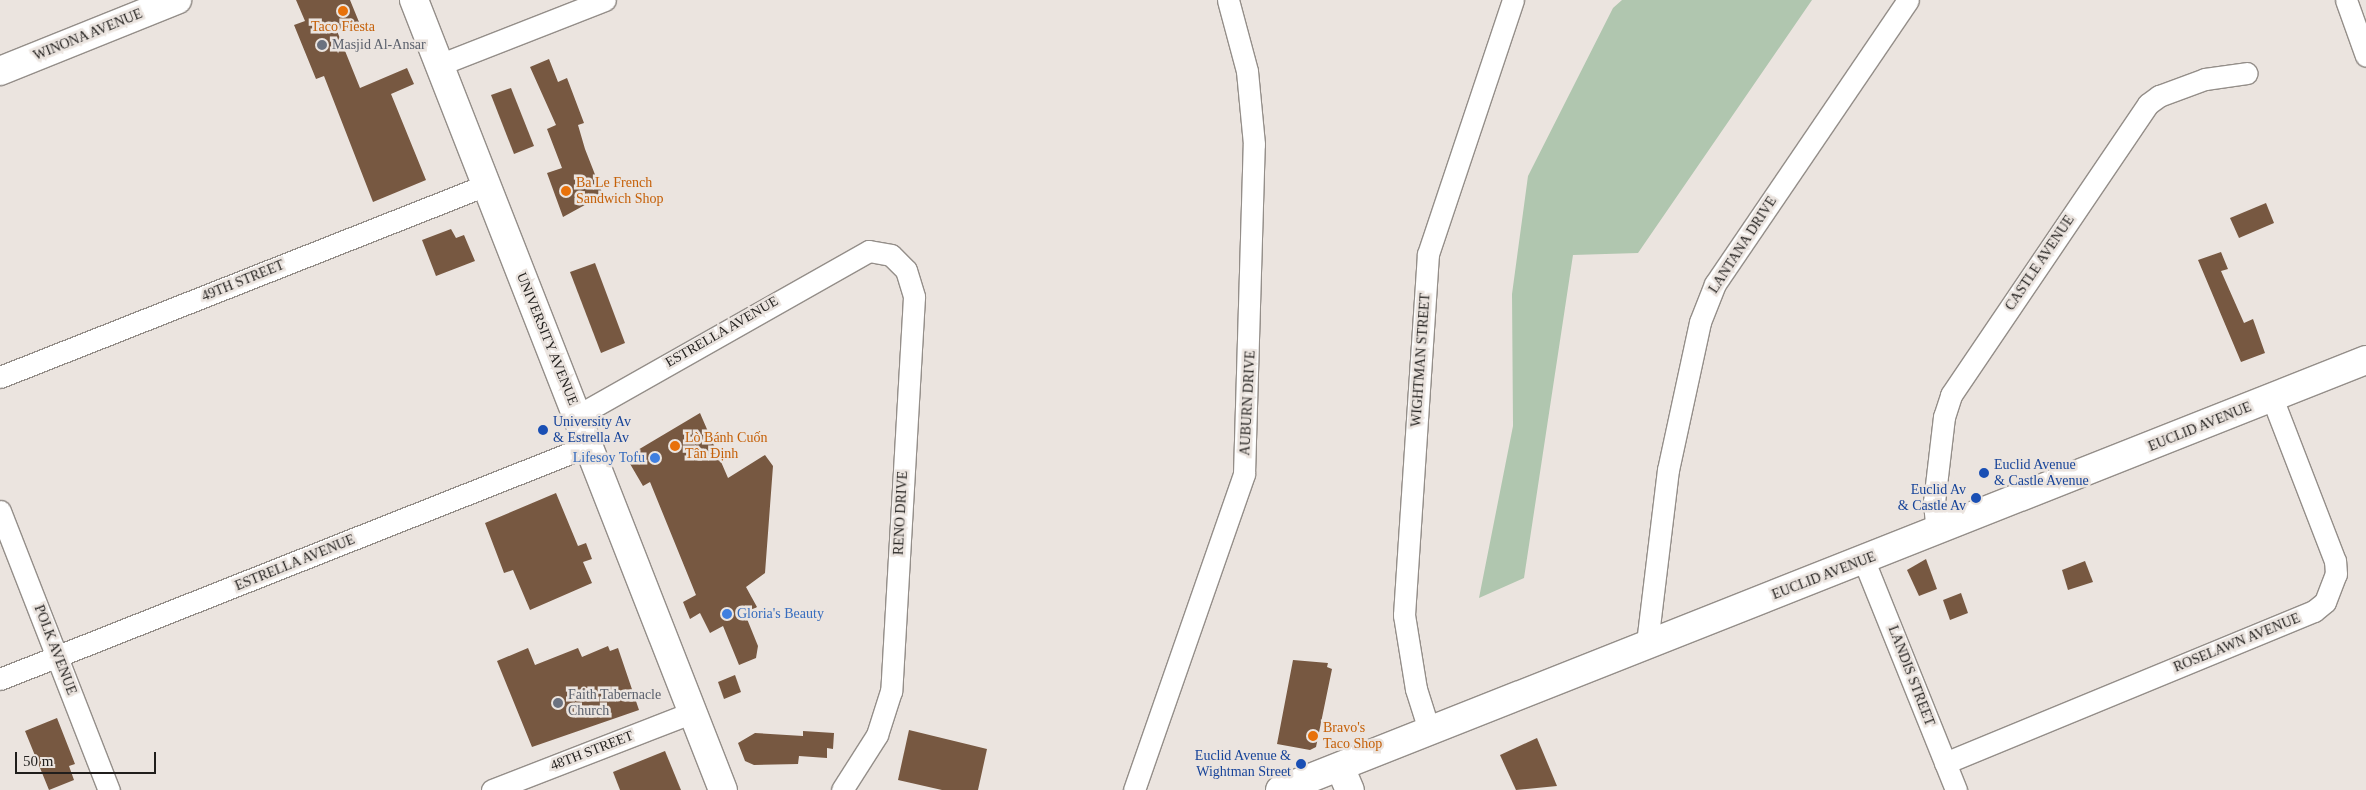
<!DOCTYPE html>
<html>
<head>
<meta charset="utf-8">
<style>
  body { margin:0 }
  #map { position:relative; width:2366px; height:790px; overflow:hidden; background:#ebe4df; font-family:Georgia,serif }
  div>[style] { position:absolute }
  .green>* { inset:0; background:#b0c6af }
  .building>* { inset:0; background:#775841 }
  .roads { filter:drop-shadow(1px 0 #948e89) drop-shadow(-1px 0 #948e89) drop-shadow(0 1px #948e89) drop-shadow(0 -1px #948e89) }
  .street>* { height:21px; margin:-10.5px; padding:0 10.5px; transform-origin:10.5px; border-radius:10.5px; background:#fff }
  .secondary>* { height:28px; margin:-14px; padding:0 14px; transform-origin:14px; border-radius:14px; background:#fff }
  .primary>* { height:28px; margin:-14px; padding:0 14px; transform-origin:14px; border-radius:14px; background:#fff }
  .dots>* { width:14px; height:14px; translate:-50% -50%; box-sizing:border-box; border:2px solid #ebe4df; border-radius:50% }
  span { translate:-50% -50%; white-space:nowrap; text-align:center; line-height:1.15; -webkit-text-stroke:5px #ebe4df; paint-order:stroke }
  .food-label { font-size:14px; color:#c56008 }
  .left { translate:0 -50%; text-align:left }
  .street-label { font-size:14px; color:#201e1c }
  .worship-label { font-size:14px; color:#5b616d }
  .transit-label { font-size:14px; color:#164399 }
  .right { translate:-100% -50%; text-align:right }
  .shop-label { font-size:14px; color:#366cbe }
  .scale { position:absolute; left:15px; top:752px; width:141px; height:22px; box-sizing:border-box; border:2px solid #201e1c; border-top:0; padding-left:6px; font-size:15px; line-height:18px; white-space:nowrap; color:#201e1c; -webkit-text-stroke:4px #ebe4df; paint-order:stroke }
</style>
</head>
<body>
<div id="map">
  <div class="green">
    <div style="clip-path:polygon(1622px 0,1812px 0,1638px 253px,1573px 255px,1524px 578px,1479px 598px,1513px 426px,1512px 294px,1528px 176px,1613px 8px)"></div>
  </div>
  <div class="building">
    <div style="clip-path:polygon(296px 0,350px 0,359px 22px,337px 31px,360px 88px,407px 68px,414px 84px,391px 94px,426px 180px,373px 202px,324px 76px,316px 79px,294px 25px,305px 21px)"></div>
    <div style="clip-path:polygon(549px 59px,558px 82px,567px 78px,584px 123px,578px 125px,585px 149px,603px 195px,563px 217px,547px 173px,562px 168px,547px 129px,556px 125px,530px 67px)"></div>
    <div style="clip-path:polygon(511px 88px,534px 146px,514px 154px,491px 95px)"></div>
    <div style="clip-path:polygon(2266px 203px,2274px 223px,2239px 238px,2230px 218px)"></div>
    <div style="clip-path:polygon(451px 229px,456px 238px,464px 235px,475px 261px,436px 276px,422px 240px)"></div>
    <div style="clip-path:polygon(2221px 252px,2228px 269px,2221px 271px,2244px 323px,2253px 319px,2265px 353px,2241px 362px,2198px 260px)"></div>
    <div style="clip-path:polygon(595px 263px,625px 343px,601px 353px,570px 272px)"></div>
    <div style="clip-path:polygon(700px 413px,728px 478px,765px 455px,773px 466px,765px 573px,746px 587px,757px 607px,745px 614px,758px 646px,756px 658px,739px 665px,723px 626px,710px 633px,700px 613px,690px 619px,683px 602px,696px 595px,650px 482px,643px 486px,626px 457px)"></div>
    <div style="clip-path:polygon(556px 493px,578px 546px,586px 543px,592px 559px,583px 562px,592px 583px,530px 610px,513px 570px,504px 573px,485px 523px)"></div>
    <div style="clip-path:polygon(1926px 559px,1937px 589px,1919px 596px,1907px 570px)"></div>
    <div style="clip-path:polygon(2085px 561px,2093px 582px,2068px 590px,2062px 570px)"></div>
    <div style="clip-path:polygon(1961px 593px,1968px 613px,1950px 620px,1943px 600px)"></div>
    <div style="clip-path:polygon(608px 646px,610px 651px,618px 648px,639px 710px,532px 747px,497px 661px,528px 648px,535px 665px,578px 648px,582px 657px)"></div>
    <div style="clip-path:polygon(1293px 660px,1328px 663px,1327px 667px,1332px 669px,1316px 747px,1310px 750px,1277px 744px)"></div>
    <div style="clip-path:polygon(735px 675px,741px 692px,724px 699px,718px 682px)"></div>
    <div style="clip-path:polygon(57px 718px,75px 764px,69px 766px,74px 780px,49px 790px,25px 731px)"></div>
    <div style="clip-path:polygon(909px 730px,987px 749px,978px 790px,942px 790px,898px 780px)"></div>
    <div style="clip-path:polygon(803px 731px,834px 733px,833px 749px,827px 748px,827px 758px,799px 756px,798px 764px,754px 765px,745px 761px,738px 743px,755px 733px,803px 736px)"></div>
    <div style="clip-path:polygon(1537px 738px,1557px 786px,1516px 790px,1500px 755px)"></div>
    <div style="clip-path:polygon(665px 751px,681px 790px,620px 790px,613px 772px)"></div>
  </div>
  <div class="roads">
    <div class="street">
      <div style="left:2346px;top:0;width:59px;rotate:70.3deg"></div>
      <div style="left:439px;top:65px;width:178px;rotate:-21.4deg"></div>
      <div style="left:0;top:377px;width:523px;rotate:-21.56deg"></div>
      <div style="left:577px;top:416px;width:335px;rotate:-29.5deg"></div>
      <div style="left:869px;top:251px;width:22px;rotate:10deg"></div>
      <div style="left:891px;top:255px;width:21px;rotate:45deg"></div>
      <div style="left:906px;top:270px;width:28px;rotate:73deg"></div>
      <div style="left:914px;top:297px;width:395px;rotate:93.3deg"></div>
      <div style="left:891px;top:691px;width:46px;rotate:107.7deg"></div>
      <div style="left:877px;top:735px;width:65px;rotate:122.5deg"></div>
      <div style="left:0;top:511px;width:300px;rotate:68.7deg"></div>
      <div style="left:1937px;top:532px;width:30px;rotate:-96deg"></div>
      <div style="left:1934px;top:502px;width:86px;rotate:-83.3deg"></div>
      <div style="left:1944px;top:417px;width:23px;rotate:-72deg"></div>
      <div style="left:1951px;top:395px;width:351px;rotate:-55.9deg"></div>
      <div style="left:2148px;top:104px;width:14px;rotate:-36deg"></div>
      <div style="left:2159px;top:96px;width:49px;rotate:-20.3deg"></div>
      <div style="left:2205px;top:79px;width:42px;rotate:-8.1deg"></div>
      <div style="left:1864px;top:561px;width:247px;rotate:68.1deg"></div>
      <div style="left:1647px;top:643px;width:174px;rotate:-83.1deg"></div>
      <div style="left:1668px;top:470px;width:151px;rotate:-77.8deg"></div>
      <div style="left:1700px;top:322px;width:41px;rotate:-68.5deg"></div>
      <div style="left:1715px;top:284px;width:343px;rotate:-55.8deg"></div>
      <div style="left:0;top:679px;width:632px;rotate:-21.62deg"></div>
      <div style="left:1429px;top:730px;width:43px;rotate:-107.6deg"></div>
      <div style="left:1416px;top:689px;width:75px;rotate:-99.2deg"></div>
      <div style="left:1404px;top:615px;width:362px;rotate:-86.2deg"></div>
      <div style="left:1428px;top:254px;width:268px;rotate:-71.5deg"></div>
      <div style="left:1945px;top:763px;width:399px;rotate:-22.4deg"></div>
      <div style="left:2314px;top:611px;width:14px;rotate:-39deg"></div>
      <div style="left:2325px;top:602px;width:30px;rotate:-69deg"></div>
      <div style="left:2336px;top:574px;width:13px;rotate:-94deg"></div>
      <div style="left:2335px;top:561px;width:175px;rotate:-111.1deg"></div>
      <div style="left:492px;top:790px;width:216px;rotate:-21.2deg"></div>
      <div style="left:1134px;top:790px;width:335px;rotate:-70.8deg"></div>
      <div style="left:1244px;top:474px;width:330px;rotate:-88.3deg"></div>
      <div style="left:1254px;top:144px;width:73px;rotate:-95.5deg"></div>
      <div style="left:1247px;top:71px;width:73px;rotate:-105deg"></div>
    </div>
    <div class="secondary">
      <div style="left:0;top:71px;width:191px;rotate:-21.9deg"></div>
      <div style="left:1340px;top:767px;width:25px;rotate:67deg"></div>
      <div style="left:1280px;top:790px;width:1168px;rotate:-21.6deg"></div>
    </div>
    <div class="primary">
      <div style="left:414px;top:0;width:848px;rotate:68.64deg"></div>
    </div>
  </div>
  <div class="dots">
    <div style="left:343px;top:11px;background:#e8710a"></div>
    <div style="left:322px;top:45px;background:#6b7280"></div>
    <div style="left:566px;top:191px;background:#e8710a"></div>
    <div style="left:543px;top:430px;background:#1a4fb4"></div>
    <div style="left:675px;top:446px;background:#e8710a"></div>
    <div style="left:655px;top:458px;background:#3f7fe0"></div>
    <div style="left:1984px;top:473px;background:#1a4fb4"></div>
    <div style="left:1976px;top:498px;background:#1a4fb4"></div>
    <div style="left:727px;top:614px;background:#3f7fe0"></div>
    <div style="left:558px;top:703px;background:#6b7280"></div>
    <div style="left:1313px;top:736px;background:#e8710a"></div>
    <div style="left:1301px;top:764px;background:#1a4fb4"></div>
  </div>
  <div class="food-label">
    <span style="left:343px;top:27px">Taco Fiesta</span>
    <span class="left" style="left:576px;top:191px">Ba Le French<br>Sandwich Shop</span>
    <span class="left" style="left:685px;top:446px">Lò Bánh Cuốn<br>Tân Định</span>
    <span class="left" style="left:1323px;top:736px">Bravo's<br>Taco Shop</span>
  </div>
  <div class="street-label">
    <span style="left:88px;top:35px;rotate:-22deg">WINONA AVENUE</span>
    <span style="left:1743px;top:245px;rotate:-57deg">LANTANA DRIVE</span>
    <span style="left:2040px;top:263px;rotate:-56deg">CASTLE AVENUE</span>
    <span style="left:243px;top:281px;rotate:-22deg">49TH STREET</span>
    <span style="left:722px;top:332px;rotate:-30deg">ESTRELLA AVENUE</span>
    <span style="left:547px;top:339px;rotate:68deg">UNIVERSITY AVENUE</span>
    <span style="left:1421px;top:360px;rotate:-86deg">WIGHTMAN STREET</span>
    <span style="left:1248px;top:403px;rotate:-87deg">AUBURN DRIVE</span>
    <span style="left:2200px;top:427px;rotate:-22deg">EUCLID AVENUE</span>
    <span style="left:901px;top:513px;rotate:-87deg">RENO DRIVE</span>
    <span style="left:295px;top:563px;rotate:-22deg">ESTRELLA AVENUE</span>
    <span style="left:1824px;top:576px;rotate:-21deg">EUCLID AVENUE</span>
    <span style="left:2237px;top:643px;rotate:-22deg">ROSELAWN AVENUE</span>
    <span style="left:55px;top:650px;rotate:69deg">POLK AVENUE</span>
    <span style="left:1911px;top:676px;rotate:69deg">LANDIS STREET</span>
    <span style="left:592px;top:751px;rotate:-21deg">48TH STREET</span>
  </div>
  <div class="worship-label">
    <span class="left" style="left:332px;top:45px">Masjid Al-Ansar</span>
    <span class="left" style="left:568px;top:703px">Faith Tabernacle<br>Church</span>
  </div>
  <div class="transit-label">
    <span class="left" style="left:553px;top:430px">University Av<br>&amp; Estrella Av</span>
    <span class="left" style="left:1994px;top:473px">Euclid Avenue<br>&amp; Castle Avenue</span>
    <span class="right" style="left:1966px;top:498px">Euclid Av<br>&amp; Castle Av</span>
    <span class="right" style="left:1291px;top:764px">Euclid Avenue &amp;<br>Wightman Street</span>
  </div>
  <div class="shop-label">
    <span class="right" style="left:645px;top:458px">Lifesoy Tofu</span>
    <span class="left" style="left:737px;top:614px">Gloria's Beauty</span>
  </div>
  <div class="scale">50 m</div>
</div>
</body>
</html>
